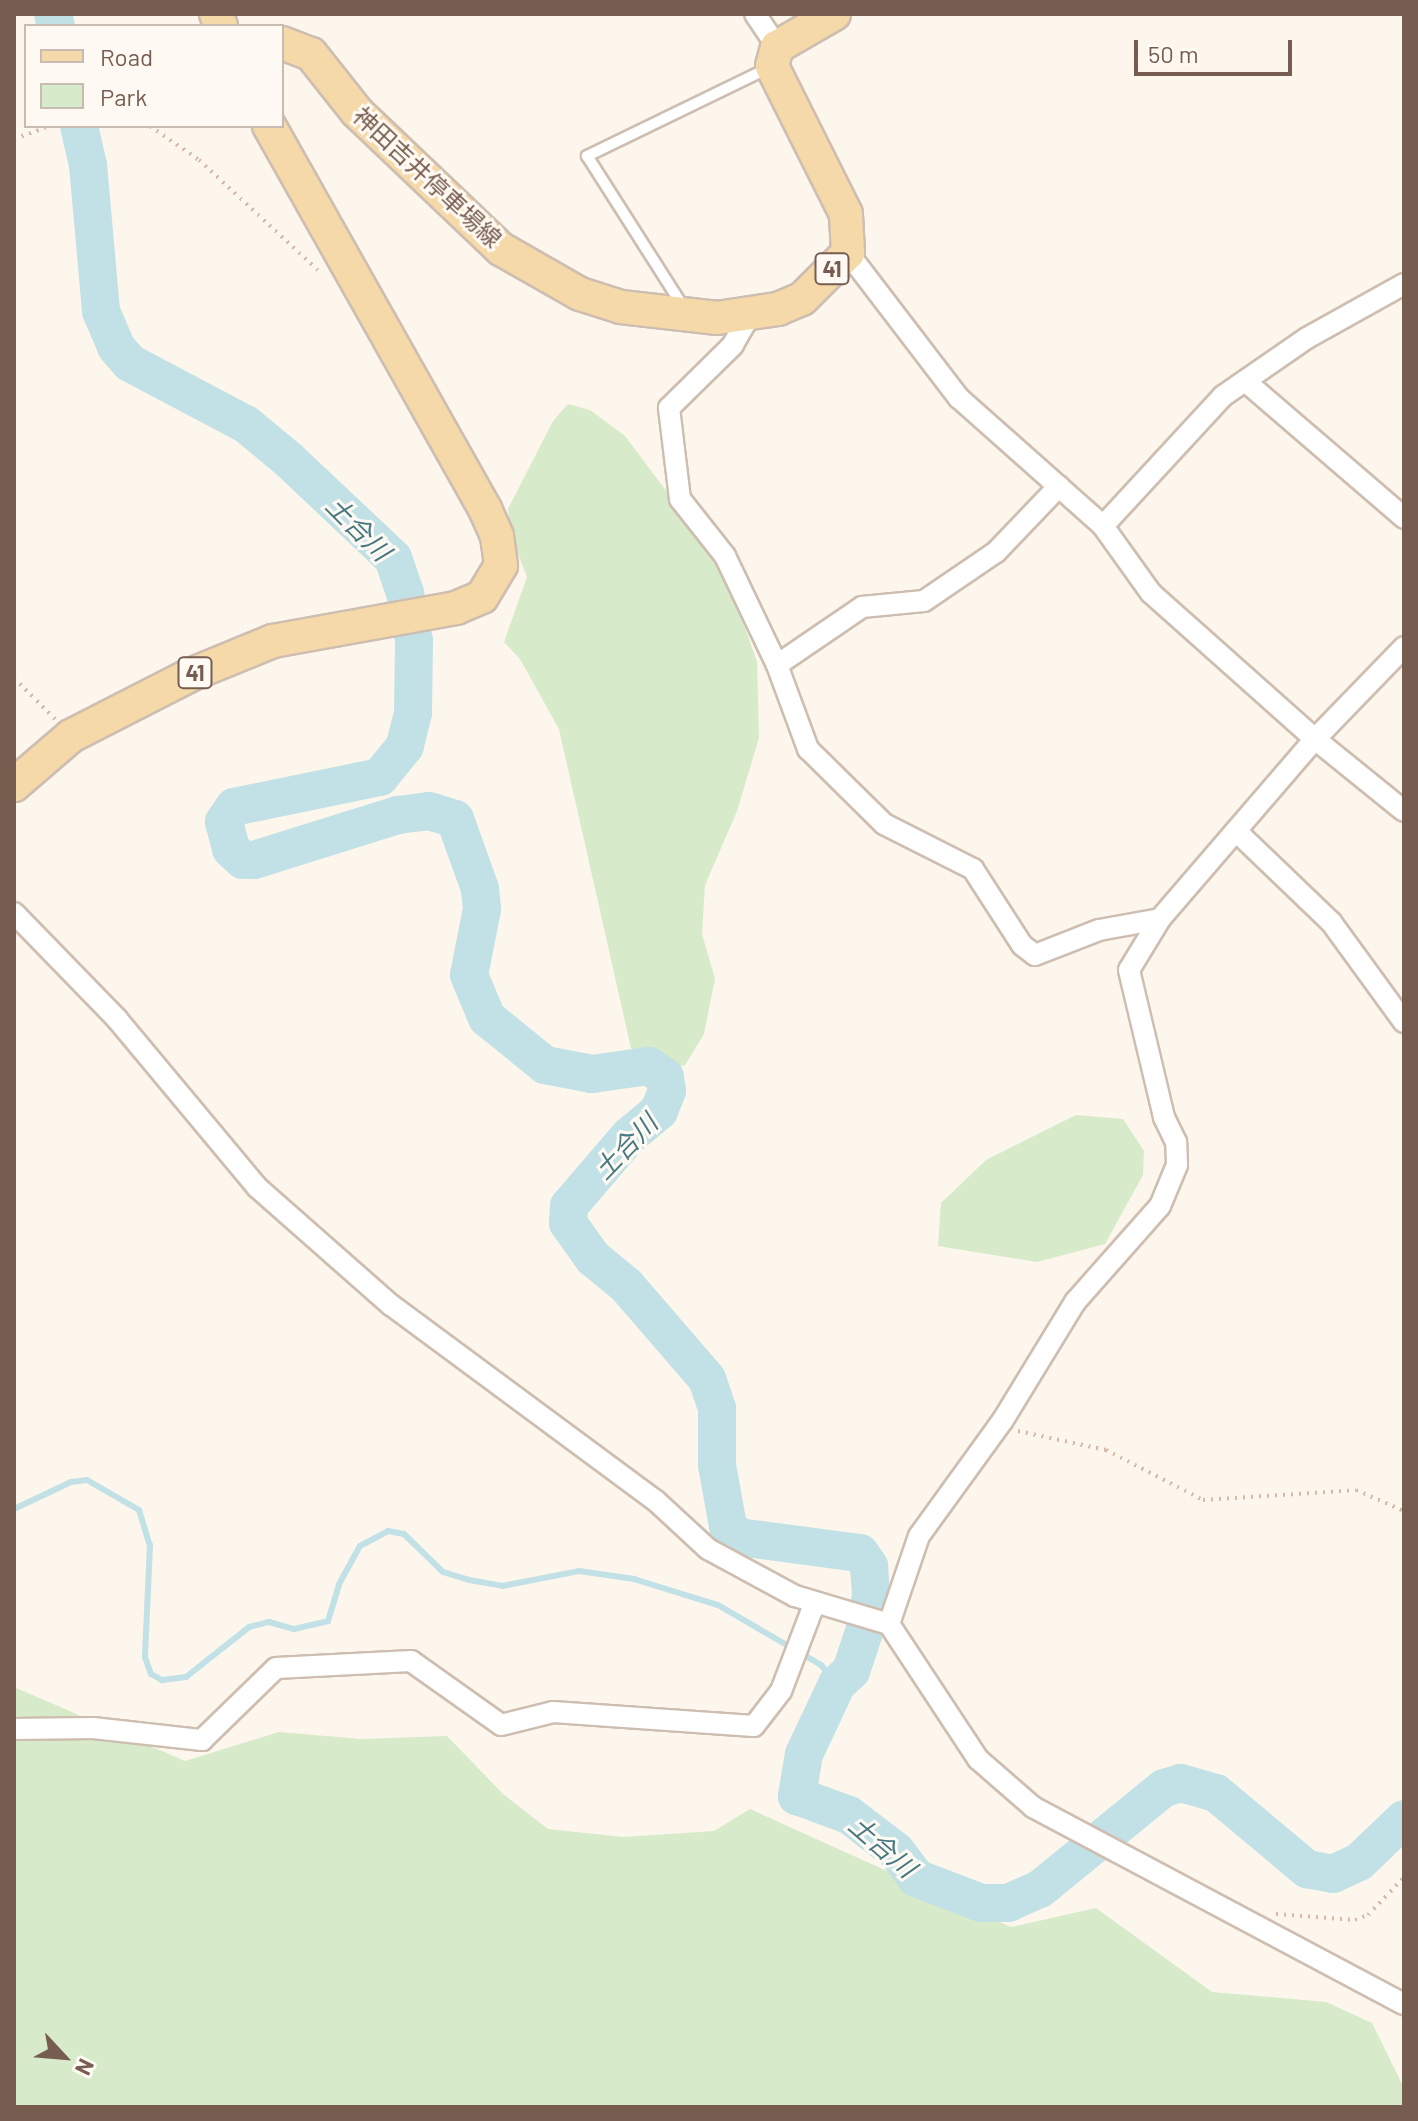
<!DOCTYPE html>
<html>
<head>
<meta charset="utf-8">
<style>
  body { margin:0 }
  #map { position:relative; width:1418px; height:2121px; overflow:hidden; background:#fcf6ec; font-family:Barlow,"Noto Sans JP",sans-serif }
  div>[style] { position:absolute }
  .green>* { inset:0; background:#d7eaca }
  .stream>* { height:6px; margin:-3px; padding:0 3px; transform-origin:3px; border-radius:3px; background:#c1e1e6 }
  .river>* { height:38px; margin:-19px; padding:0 19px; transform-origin:19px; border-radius:19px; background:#c1e1e6 }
  .path>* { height:4px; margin-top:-2px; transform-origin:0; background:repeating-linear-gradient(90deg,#d6b9a7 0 2px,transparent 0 8px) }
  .roads { filter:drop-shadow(2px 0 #cebeb1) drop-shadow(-2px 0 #cebeb1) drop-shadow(0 2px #cebeb1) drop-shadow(0 -2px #cebeb1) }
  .lane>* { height:10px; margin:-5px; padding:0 5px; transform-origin:5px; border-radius:5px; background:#fff }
  .street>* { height:20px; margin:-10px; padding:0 10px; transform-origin:10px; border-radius:10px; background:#fff }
  .primary>* { height:32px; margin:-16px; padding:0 16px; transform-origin:16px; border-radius:16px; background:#f6d9a9 }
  span { translate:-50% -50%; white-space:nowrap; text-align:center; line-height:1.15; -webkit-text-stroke:6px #fefaf3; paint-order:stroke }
  .shield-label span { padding:2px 6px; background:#fefaf3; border:2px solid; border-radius:6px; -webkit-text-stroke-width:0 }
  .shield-label { font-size:22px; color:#775d4f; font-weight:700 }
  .street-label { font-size:24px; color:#775d4f }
  .water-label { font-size:26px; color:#467882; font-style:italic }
  .frame { position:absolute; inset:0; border:16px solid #775d4f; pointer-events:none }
  .legend { position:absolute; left:24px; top:24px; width:260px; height:104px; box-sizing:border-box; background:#fefaf3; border:2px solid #c8bbb1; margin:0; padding:10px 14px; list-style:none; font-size:24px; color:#775d4f }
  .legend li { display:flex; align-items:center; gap:16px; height:40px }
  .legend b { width:40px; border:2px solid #c8bbb1 }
  .north { position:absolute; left:24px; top:2017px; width:80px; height:80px; -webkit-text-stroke:6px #fefaf3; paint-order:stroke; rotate:116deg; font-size:22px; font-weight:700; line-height:32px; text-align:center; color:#775d4f }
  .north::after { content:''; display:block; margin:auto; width:28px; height:36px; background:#775d4f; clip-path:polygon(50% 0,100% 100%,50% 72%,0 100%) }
  .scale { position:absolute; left:1134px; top:40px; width:158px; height:36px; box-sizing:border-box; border:4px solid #775d4f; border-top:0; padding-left:10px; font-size:24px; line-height:28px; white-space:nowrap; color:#775d4f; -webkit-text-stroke:6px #fefaf3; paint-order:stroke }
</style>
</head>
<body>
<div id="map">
  <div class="green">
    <div style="clip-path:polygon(568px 404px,590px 410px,625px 436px,685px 516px,732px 591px,757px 662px,759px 738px,737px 811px,705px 885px,702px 934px,715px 979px,704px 1034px,685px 1065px,653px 1074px,631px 1048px,559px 729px,520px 659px,504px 642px,527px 577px,511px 536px,508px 509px,553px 421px)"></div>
    <div style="clip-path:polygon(1076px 1115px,1123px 1119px,1144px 1151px,1143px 1175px,1105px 1244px,1037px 1262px,938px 1246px,941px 1203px,986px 1160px)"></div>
    <div style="clip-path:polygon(14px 1687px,185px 1761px,279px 1732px,361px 1739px,447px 1736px,503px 1794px,548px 1829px,623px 1837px,714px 1831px,750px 1809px,1011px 1927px,1096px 1908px,1212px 1992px,1326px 2002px,1372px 2023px,1404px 2088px,1404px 2107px,14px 2107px)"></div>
  </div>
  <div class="stream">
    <div style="left:14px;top:1509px;width:63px;rotate:-25.3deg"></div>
    <div style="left:71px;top:1482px;width:16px;rotate:-7deg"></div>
    <div style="left:87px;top:1480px;width:60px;rotate:30deg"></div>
    <div style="left:139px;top:1510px;width:37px;rotate:73deg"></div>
    <div style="left:150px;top:1545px;width:112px;rotate:92.6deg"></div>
    <div style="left:145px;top:1657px;width:18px;rotate:71deg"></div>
    <div style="left:151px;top:1674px;width:13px;rotate:29deg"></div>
    <div style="left:162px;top:1680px;width:24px;rotate:-7deg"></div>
    <div style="left:186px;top:1677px;width:80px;rotate:-38.4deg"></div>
    <div style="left:249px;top:1627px;width:21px;rotate:-14deg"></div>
    <div style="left:269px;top:1622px;width:26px;rotate:16deg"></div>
    <div style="left:294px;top:1629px;width:35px;rotate:-13deg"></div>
    <div style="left:328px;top:1621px;width:39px;rotate:-73deg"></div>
    <div style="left:339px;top:1584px;width:43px;rotate:-61.1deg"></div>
    <div style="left:360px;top:1546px;width:32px;rotate:-28deg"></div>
    <div style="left:388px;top:1531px;width:16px;rotate:11deg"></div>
    <div style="left:404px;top:1534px;width:54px;rotate:44.3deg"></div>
    <div style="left:443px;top:1572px;width:27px;rotate:17deg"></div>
    <div style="left:469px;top:1580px;width:34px;rotate:10deg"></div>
    <div style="left:502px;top:1586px;width:78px;rotate:-11deg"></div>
    <div style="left:579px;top:1571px;width:56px;rotate:8.3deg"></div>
    <div style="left:634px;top:1579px;width:88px;rotate:17.2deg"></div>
    <div style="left:718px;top:1605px;width:119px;rotate:30.2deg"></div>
    <div style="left:821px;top:1665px;width:25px;rotate:50deg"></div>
  </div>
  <div class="river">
    <div style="left:53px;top:14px;width:12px;rotate:76deg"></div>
    <div style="left:79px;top:126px;width:40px;rotate:77deg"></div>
    <div style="left:88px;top:165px;width:147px;rotate:84.9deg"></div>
    <div style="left:101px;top:311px;width:39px;rotate:67deg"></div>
    <div style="left:116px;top:347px;width:21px;rotate:49deg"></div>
    <div style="left:130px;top:363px;width:132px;rotate:27.9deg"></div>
    <div style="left:247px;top:425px;width:55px;rotate:39.8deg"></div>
    <div style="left:289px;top:460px;width:143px;rotate:43.3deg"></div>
    <div style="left:393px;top:558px;width:37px;rotate:71deg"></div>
    <div style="left:405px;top:593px;width:49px;rotate:79.4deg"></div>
    <div style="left:414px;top:641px;width:72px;rotate:90.8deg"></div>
    <div style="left:413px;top:713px;width:34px;rotate:104deg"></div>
    <div style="left:405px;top:746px;width:40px;rotate:129deg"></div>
    <div style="left:380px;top:777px;width:149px;rotate:168.4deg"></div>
    <div style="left:234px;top:807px;width:18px;rotate:124deg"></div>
    <div style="left:224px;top:822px;width:28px;rotate:75deg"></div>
    <div style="left:231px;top:849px;width:16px;rotate:43deg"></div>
    <div style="left:243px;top:860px;width:11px"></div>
    <div style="left:254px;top:860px;width:151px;rotate:-17.4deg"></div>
    <div style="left:398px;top:815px;width:31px;rotate:-7deg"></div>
    <div style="left:429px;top:811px;width:27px;rotate:17deg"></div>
    <div style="left:455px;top:819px;width:74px;rotate:70.3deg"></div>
    <div style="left:480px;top:889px;width:20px;rotate:84deg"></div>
    <div style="left:482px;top:909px;width:67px;rotate:101.1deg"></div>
    <div style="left:469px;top:975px;width:47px;rotate:67.3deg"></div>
    <div style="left:487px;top:1018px;width:75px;rotate:39deg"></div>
    <div style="left:545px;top:1065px;width:48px;rotate:10.8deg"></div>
    <div style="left:592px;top:1074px;width:58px;rotate:-8deg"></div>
    <div style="left:649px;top:1066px;width:19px;rotate:35deg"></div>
    <div style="left:665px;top:1077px;width:14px;rotate:82deg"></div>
    <div style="left:667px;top:1091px;width:22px;rotate:112deg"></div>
    <div style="left:659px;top:1111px;width:39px;rotate:140deg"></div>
    <div style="left:629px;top:1136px;width:92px;rotate:130.6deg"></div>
    <div style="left:569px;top:1206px;width:17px;rotate:93deg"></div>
    <div style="left:568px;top:1223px;width:43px;rotate:54.5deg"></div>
    <div style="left:593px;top:1258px;width:43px;rotate:39.3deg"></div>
    <div style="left:626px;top:1285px;width:124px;rotate:49.2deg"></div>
    <div style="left:707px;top:1379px;width:31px;rotate:71deg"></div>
    <div style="left:717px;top:1408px;width:57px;rotate:90deg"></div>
    <div style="left:717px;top:1465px;width:62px;rotate:79.8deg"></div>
    <div style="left:728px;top:1526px;width:15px;rotate:48deg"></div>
    <div style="left:738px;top:1537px;width:123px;rotate:7.5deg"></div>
    <div style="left:860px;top:1553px;width:16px;rotate:55deg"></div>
    <div style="left:869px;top:1566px;width:30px;rotate:86deg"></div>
    <div style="left:871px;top:1596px;width:37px;rotate:101deg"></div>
    <div style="left:864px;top:1632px;width:41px;rotate:108.4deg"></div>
    <div style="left:851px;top:1671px;width:19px;rotate:137deg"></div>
    <div style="left:837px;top:1684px;width:77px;rotate:115.2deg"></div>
    <div style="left:804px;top:1754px;width:43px;rotate:99.5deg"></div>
    <div style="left:797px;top:1796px;width:55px;rotate:20.1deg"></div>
    <div style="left:849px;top:1815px;width:59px;rotate:37.5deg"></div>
    <div style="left:896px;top:1851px;width:34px;rotate:53deg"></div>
    <div style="left:916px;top:1878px;width:70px;rotate:21deg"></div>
    <div style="left:981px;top:1903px;width:27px"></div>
    <div style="left:1008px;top:1903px;width:35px;rotate:-24deg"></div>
    <div style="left:1040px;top:1889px;width:160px;rotate:-39.2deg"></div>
    <div style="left:1164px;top:1788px;width:18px;rotate:-16deg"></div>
    <div style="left:1181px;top:1783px;width:36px;rotate:16deg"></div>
    <div style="left:1216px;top:1793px;width:119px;rotate:39.9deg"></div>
    <div style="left:1307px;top:1869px;width:26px;rotate:11deg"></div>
    <div style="left:1333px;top:1874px;width:29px;rotate:-25deg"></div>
    <div style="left:1359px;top:1862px;width:62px;rotate:-43.7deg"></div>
  </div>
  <div class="path">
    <div style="left:150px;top:126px;width:60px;rotate:34.8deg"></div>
    <div style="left:199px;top:160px;width:165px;rotate:42.8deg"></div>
    <div style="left:14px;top:139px;width:37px;rotate:-20deg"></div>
    <div style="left:14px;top:678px;width:58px;rotate:45deg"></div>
    <div style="left:1018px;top:1431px;width:90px;rotate:12.2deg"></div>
    <div style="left:1106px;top:1450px;width:109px;rotate:27.3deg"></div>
    <div style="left:1203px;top:1500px;width:153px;rotate:-3.7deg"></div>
    <div style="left:1356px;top:1490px;width:52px;rotate:23.6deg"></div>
    <div style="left:1276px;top:1914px;width:79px;rotate:4.3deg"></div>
    <div style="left:1355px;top:1920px;width:14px;rotate:-21deg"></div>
    <div style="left:1368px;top:1915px;width:52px;rotate:-46.5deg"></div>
  </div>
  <div class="roads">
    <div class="lane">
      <div style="left:684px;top:308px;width:180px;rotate:-122.5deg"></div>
      <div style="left:587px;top:156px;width:203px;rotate:-25.9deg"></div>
    </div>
    <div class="street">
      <div style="left:755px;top:14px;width:40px;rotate:56deg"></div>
      <div style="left:848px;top:253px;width:183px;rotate:52.6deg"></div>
      <div style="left:959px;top:398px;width:193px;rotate:41.6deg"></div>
      <div style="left:1103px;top:526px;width:82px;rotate:54.4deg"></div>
      <div style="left:1151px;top:593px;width:220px;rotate:41.7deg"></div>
      <div style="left:1315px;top:739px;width:114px;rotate:39deg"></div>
      <div style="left:750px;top:315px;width:34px;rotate:120deg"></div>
      <div style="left:733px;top:345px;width:90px;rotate:135.5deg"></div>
      <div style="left:669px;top:408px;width:92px;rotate:83.1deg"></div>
      <div style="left:680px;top:499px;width:73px;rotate:51.7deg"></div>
      <div style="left:725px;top:556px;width:121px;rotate:64.5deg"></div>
      <div style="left:777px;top:665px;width:90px;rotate:69.7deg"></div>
      <div style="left:808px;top:749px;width:107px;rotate:44.6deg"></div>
      <div style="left:884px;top:824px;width:100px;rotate:26.8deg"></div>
      <div style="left:973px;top:869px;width:90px;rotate:57.2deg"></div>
      <div style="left:1022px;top:945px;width:16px;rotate:38deg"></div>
      <div style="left:1035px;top:955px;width:69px;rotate:-21.3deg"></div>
      <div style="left:1099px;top:930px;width:62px;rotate:-10.2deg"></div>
      <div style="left:1245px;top:381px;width:210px;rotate:40.7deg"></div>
      <div style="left:1103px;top:526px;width:177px;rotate:-47.3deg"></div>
      <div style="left:1223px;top:396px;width:102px;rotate:-34.6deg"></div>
      <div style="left:1307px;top:338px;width:111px;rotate:-29.1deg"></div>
      <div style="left:777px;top:665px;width:103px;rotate:-34.3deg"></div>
      <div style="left:862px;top:607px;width:62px;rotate:-5.5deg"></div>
      <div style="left:924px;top:601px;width:87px;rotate:-34.2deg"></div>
      <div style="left:996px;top:552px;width:91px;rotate:-46.3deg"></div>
      <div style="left:1236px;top:831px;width:132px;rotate:43.8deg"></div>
      <div style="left:1331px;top:922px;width:124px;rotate:53.9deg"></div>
      <div style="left:14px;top:913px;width:148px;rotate:45.8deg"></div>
      <div style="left:117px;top:1019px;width:219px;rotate:50.2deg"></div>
      <div style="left:257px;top:1187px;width:179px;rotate:41.4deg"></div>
      <div style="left:391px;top:1305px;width:328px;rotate:36.5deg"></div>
      <div style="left:655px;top:1500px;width:72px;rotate:42.8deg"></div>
      <div style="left:708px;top:1549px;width:99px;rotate:28.4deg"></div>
      <div style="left:795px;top:1596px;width:98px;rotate:16.6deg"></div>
      <div style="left:889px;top:1624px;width:162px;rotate:56.6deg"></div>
      <div style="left:978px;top:1759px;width:73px;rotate:41.1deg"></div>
      <div style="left:1033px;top:1807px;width:420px;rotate:28deg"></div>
      <div style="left:889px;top:1624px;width:93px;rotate:-71.2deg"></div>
      <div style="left:919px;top:1536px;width:143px;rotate:-54.1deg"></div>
      <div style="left:1003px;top:1420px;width:138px;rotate:-58.6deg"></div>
      <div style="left:1075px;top:1302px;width:128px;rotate:-48.5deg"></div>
      <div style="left:1160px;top:1206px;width:44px;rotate:-67.5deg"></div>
      <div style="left:1177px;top:1165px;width:23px;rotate:-92deg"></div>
      <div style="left:1176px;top:1142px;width:28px;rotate:-116deg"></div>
      <div style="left:1164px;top:1117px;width:151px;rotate:-103.4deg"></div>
      <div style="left:1129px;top:970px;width:60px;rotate:-58.7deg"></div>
      <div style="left:1160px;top:919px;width:238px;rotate:-49.3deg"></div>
      <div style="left:1315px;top:739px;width:128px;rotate:-45.9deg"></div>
      <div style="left:14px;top:1729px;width:79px;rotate:-0.7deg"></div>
      <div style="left:93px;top:1728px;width:110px;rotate:6.3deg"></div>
      <div style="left:202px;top:1740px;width:103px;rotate:-44.2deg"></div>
      <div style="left:276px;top:1668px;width:135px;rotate:-3deg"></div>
      <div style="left:411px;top:1661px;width:110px;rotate:35.4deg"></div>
      <div style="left:501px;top:1725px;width:54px;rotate:-14deg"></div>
      <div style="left:553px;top:1712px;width:201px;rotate:4deg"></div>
      <div style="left:754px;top:1726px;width:44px;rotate:-52.4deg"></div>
      <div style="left:781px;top:1691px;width:95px;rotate:-69.1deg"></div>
    </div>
    <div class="primary">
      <div style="left:216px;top:14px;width:13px;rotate:67deg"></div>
      <div style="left:282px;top:43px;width:31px;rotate:21deg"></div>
      <div style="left:311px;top:54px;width:74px;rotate:51.6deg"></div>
      <div style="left:357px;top:112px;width:199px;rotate:43.6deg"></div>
      <div style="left:501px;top:249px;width:91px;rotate:29.7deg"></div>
      <div style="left:580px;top:294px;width:43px;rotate:17.6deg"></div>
      <div style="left:621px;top:307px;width:97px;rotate:6.5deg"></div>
      <div style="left:717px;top:318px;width:62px;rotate:-8.4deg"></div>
      <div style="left:778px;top:309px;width:26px;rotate:-23deg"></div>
      <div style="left:802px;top:299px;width:65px;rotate:-45deg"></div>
      <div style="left:848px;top:253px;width:39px;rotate:-93deg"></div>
      <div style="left:846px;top:214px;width:165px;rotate:-116.6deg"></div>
      <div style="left:772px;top:66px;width:20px;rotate:-75deg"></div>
      <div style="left:777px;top:47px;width:66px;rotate:-30.1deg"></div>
      <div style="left:14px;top:785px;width:75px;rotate:-40.7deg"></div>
      <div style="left:71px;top:736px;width:134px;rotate:-27.1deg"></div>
      <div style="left:190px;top:675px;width:90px;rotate:-22.3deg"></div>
      <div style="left:273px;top:641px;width:186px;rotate:-10.2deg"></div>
      <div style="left:456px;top:608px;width:28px;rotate:-23deg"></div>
      <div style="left:482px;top:597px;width:37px;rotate:-59deg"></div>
      <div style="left:501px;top:565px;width:29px;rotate:-98deg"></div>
      <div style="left:497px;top:536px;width:30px;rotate:-114deg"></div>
      <div style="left:485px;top:509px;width:440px;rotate:-119.4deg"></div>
    </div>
  </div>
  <div class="shield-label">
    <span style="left:832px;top:269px">41</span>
    <span style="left:195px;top:673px">41</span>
  </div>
  <div class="street-label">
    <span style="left:428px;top:177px;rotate:43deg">神田吉井停車場線</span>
  </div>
  <div class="water-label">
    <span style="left:359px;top:528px;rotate:45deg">土合川</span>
    <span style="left:625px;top:1146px;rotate:-46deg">土合川</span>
    <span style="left:883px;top:1846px;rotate:41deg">土合川</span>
  </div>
  <div class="frame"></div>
  <ul class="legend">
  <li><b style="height:10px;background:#f6d9a9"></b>Road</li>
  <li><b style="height:22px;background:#d7eaca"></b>Park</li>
  </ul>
  <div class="north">N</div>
  <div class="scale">50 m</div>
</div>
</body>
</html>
